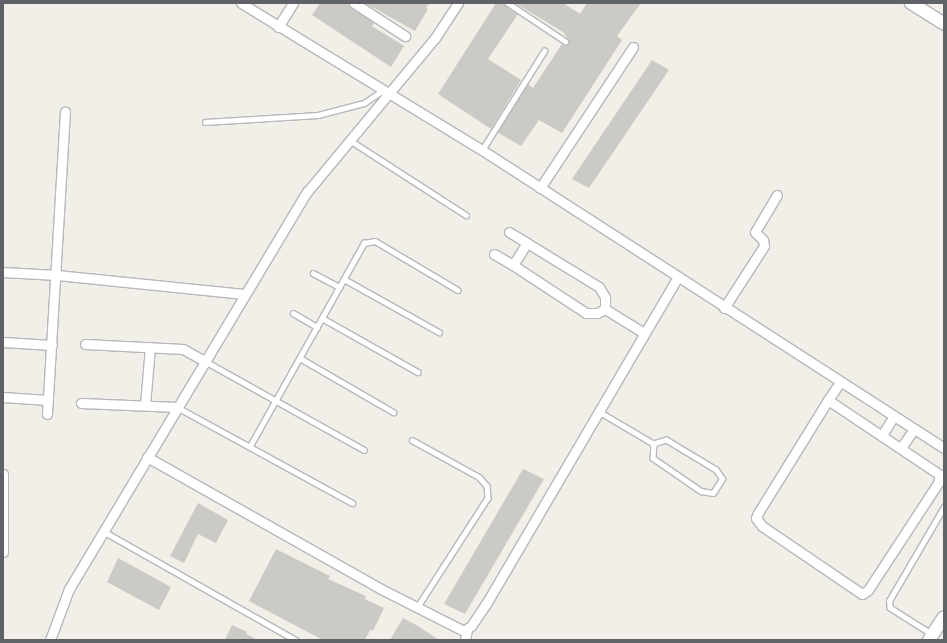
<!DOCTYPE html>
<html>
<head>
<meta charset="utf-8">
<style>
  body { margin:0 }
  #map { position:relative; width:947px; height:643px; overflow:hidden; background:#f1efe8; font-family:"Nunito Sans",sans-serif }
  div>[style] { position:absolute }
  .building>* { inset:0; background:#cccac5 }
  .roads { filter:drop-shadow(1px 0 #b5b8bc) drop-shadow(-1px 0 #b5b8bc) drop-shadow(0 1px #b5b8bc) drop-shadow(0 -1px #b5b8bc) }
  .lane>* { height:4.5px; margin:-2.25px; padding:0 2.25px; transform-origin:2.25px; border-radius:2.25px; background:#fff }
  .street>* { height:9px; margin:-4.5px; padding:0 4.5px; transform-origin:4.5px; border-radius:4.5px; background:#fff }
  .secondary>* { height:12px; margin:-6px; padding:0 6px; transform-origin:6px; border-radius:6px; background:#fff }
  span { translate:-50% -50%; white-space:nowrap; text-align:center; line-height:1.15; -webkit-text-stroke:3px #fff; paint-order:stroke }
  .frame { position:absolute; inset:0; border:4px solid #5f6368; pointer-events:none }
</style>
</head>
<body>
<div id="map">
  <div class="building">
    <div style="clip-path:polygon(320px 3px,348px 3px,351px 8px,374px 23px,372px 26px,404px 46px,391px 67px,312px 15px)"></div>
    <div style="clip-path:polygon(365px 3px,429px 3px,426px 8px,428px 9px,415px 31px)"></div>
    <div style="clip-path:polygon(496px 3px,504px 3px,518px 14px,488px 59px,521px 80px,491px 129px,438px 94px)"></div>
    <div style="clip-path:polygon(515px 3px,563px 3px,580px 14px,587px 3px,641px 3px,617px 36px,622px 40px,562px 133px,539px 120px,521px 146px,497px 132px,528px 84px,533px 88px,562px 44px,566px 44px,569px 41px,563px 32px)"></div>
    <div style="clip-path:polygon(652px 60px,669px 70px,589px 188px,572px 179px)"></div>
    <div style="clip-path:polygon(523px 469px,544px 479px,465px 614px,444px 604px)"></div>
    <div style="clip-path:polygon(198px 503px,228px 520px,216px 543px,198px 534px,184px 563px,170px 556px)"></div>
    <div style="clip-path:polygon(276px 549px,330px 576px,328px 579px,366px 596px,365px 599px,384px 608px,373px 631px,370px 630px,365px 640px,323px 640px,249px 601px)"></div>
    <div style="clip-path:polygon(118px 558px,171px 587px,159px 610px,107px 582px)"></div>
    <div style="clip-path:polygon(403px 618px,418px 626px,439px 640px,390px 640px)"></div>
    <div style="clip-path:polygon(232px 625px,247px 632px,246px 634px,258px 640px,225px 640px)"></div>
  </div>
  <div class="roads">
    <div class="lane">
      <div style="left:508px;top:3px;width:69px;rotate:33.7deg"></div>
      <div style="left:205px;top:122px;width:113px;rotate:-3.5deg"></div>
      <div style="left:318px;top:115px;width:48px;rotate:-14.6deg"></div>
      <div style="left:364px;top:103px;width:23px;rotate:-34deg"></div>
      <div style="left:351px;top:141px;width:137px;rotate:32.8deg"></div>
      <div style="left:482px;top:150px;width:117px;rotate:-57.9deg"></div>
      <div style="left:313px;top:273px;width:30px;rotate:28deg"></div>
      <div style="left:344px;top:279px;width:109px;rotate:29.2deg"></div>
      <div style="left:293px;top:313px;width:28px;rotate:30deg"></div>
      <div style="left:322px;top:318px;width:110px;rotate:29.4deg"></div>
      <div style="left:300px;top:358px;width:108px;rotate:30.1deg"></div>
      <div style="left:205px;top:361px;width:182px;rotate:29.2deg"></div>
      <div style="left:177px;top:407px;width:200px;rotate:28.7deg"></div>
      <div style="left:598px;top:411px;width:65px;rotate:30.5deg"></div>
      <div style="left:654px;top:444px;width:14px;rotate:94deg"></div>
      <div style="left:653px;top:458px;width:58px;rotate:34.5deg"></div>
      <div style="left:701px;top:491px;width:12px;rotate:9deg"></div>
      <div style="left:713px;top:493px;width:17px;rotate:-57deg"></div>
      <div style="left:722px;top:479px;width:11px;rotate:-124deg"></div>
      <div style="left:716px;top:470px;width:58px;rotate:-149deg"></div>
      <div style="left:666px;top:440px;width:13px;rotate:162deg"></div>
      <div style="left:412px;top:440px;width:77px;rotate:28.9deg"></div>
      <div style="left:479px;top:477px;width:12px;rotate:48deg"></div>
      <div style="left:487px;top:486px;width:12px;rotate:85deg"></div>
      <div style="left:488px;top:498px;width:131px;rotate:122.8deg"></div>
      <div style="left:250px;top:446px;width:233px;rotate:-60.7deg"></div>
      <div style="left:364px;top:243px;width:11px;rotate:-10deg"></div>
      <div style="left:375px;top:241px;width:96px;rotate:30.6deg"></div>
      <div style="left:103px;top:531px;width:222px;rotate:29.5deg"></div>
      <div style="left:931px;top:634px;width:49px;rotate:-147.6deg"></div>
      <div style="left:890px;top:608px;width:7px;rotate:-98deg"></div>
      <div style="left:889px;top:601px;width:109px;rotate:-59.7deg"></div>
    </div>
    <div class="street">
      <div style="left:241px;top:3px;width:282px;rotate:31.4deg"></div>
      <div style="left:482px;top:150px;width:550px;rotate:32.82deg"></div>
      <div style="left:354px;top:3px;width:61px;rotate:32.9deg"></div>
      <div style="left:278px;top:27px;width:28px;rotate:-58deg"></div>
      <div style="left:540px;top:188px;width:169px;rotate:-56.6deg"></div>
      <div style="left:509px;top:232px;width:21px;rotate:31deg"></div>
      <div style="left:494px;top:254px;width:22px;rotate:30deg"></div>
      <div style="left:3px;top:272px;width:54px;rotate:3.2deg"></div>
      <div style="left:57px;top:275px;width:188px;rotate:5.8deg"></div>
      <div style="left:724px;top:308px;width:74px;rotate:-57.2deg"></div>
      <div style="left:764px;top:246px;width:6px;rotate:-99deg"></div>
      <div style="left:763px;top:240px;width:11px;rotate:-135deg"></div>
      <div style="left:755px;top:232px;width:43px;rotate:-59.3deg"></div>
      <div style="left:605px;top:309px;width:9px;rotate:153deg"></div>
      <div style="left:597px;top:313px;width:11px;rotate:180deg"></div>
      <div style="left:586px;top:313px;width:87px;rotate:-146.7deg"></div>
      <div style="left:513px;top:265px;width:26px;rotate:-58deg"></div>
      <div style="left:527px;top:243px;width:84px;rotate:31.4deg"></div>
      <div style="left:599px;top:287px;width:12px;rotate:59deg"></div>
      <div style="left:605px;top:297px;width:12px;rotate:90deg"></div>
      <div style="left:605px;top:309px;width:46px;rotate:31.6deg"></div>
      <div style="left:3px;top:342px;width:49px;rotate:3.5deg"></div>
      <div style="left:85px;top:344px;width:98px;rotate:2.9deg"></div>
      <div style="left:183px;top:349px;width:25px;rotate:29deg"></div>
      <div style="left:3px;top:397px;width:45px;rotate:3.8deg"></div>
      <div style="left:828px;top:400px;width:135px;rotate:33.8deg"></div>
      <div style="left:940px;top:475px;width:8px;rotate:104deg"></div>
      <div style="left:938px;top:483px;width:128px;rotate:123.2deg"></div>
      <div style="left:868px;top:590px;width:7px;rotate:146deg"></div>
      <div style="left:862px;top:594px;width:121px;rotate:-145.8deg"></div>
      <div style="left:762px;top:526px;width:10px;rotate:-127deg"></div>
      <div style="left:756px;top:518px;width:5px;rotate:-68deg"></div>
      <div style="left:758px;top:513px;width:133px;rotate:-58.2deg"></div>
      <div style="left:828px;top:400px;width:22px;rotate:-56deg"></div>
      <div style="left:81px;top:403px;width:96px;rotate:2.4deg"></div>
      <div style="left:145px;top:405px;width:58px;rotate:-85.1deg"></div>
      <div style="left:47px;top:414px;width:303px;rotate:-86.6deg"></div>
      <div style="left:882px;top:435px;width:22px;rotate:-58deg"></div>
      <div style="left:901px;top:448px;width:23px;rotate:-56deg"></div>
      <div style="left:147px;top:457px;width:269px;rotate:29.4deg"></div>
      <div style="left:381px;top:589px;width:93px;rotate:26.8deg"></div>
      <div style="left:464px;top:631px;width:9px;rotate:-36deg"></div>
      <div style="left:471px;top:626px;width:27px;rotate:-56deg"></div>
      <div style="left:486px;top:604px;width:378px;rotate:-59.6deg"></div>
      <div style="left:3px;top:474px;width:78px;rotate:90deg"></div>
      <div style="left:50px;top:640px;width:54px;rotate:-69.6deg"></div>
      <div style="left:69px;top:589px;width:463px;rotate:-59.1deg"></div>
      <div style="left:307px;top:192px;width:200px;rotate:-50.3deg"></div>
      <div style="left:435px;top:38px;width:42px;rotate:-56.7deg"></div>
      <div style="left:465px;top:640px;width:10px;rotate:-79deg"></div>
    </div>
    <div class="secondary">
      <div style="left:911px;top:3px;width:39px;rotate:32deg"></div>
      <div style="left:929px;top:640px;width:27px;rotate:-57deg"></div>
    </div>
  </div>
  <div class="frame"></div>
</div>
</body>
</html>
